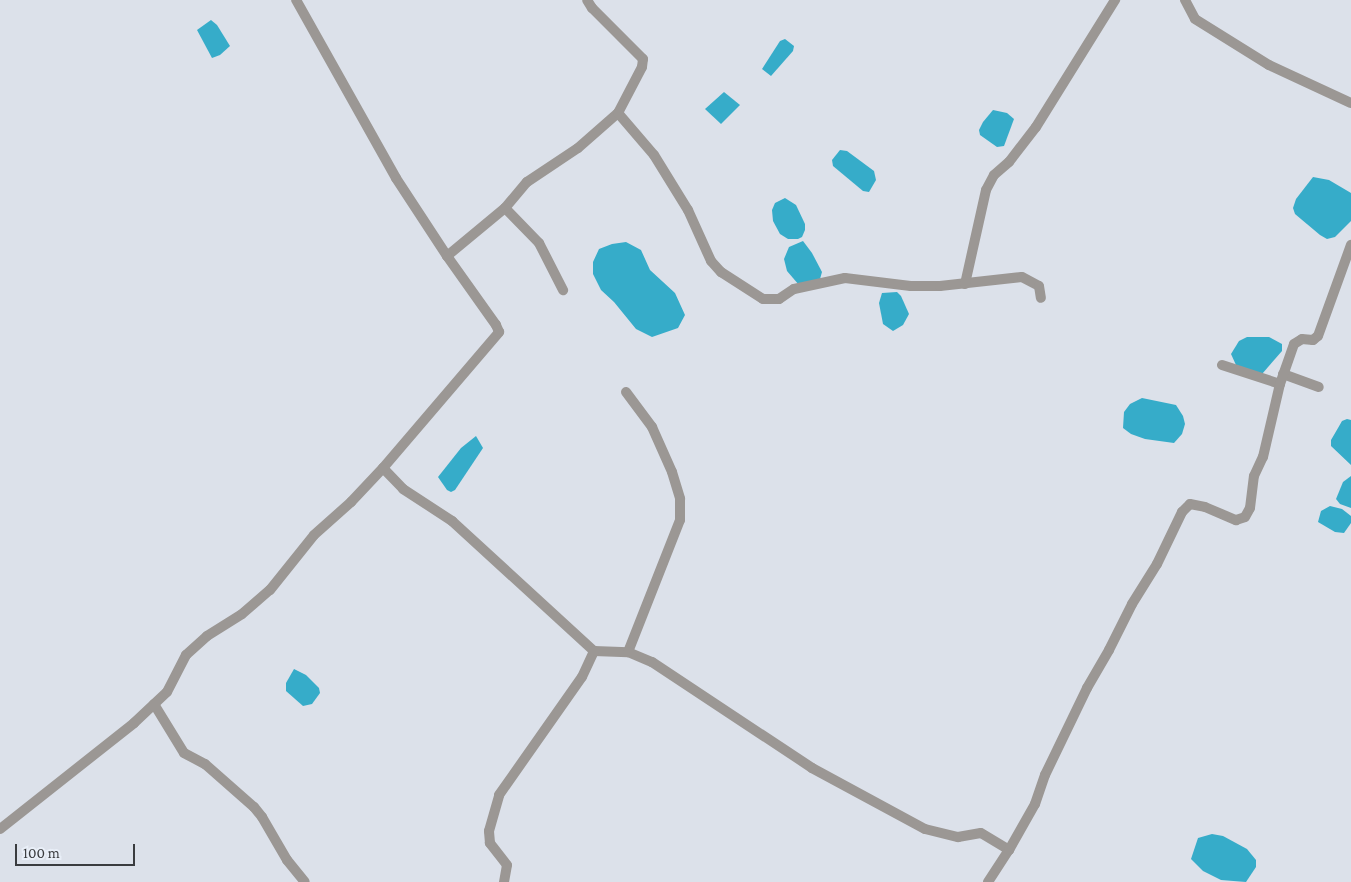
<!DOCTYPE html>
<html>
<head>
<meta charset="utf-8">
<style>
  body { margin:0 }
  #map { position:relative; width:1351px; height:882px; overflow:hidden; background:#dce1ea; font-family:"Crimson Pro",serif }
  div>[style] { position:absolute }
  .water>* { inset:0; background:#36acc9 }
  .street>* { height:10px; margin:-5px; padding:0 5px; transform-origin:5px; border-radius:5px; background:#9b9794 }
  span { translate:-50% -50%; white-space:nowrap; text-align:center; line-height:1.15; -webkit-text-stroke:5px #e9eff8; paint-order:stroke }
  .scale { position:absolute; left:15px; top:844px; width:120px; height:22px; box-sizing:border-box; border:2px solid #3a3c3f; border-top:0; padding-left:6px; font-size:15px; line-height:18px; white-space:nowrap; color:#3a3c3f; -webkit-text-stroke:4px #e9eff8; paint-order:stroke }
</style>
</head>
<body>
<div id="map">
  <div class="water">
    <div style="clip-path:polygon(211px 20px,217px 25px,230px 46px,220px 55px,212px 58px,197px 30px)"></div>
    <div style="clip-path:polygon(785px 39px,794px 46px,793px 51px,771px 76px,762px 69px,780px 41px)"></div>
    <div style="clip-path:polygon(724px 92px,740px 105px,721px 124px,705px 109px)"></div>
    <div style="clip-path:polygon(993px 110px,1007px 113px,1014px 119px,1004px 146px,997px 147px,980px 135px,979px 130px,983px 122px)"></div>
    <div style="clip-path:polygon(840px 150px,847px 151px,874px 171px,876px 180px,869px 192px,863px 191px,833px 166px,832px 160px)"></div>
    <div style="clip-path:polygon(1313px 177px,1329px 180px,1351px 193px,1351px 221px,1335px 237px,1327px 239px,1320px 235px,1295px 214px,1293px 208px,1296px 199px)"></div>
    <div style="clip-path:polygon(785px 198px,796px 205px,805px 224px,805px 230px,802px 237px,798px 239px,788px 239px,780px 234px,773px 221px,772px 210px,775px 203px)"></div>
    <div style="clip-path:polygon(803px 241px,812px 253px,822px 272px,820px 279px,799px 285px,787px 271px,784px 259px,789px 247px)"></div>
    <div style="clip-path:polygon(626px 242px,641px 250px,650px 270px,675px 293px,685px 315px,678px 328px,652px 337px,636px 329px,614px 302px,601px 290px,593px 274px,593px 262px,599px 249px,612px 244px)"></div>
    <div style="clip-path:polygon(897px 292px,901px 296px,909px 314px,903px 325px,893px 331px,883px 324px,879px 303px,882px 293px)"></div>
    <div style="clip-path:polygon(1247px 337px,1269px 337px,1282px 344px,1282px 351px,1262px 374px,1236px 365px,1231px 354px,1239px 341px)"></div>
    <div style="clip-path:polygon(1142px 398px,1176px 405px,1183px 416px,1185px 424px,1182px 434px,1174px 443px,1145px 439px,1131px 434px,1123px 428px,1124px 412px,1130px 404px)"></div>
    <div style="clip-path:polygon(1347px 419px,1351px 420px,1351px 465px,1331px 446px,1331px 440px,1338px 428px,1342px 421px)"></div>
    <div style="clip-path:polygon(476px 436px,483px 448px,455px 490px,451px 492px,447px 490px,438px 477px,461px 448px)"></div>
    <div style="clip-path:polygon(1351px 476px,1351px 508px,1340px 504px,1336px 499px,1343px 482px)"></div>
    <div style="clip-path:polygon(1330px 506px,1342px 509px,1351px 516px,1351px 523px,1344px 533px,1335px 532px,1318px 522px,1321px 511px)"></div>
    <div style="clip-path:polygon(294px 669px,306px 675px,319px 688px,320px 693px,312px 704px,303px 706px,286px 691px,286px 683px)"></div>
    <div style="clip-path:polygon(1212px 834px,1223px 836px,1247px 849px,1256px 860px,1256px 867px,1246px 882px,1221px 880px,1203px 871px,1191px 859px,1198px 838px)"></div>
  </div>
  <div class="street">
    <div style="left:1185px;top:0;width:21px;rotate:62deg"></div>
    <div style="left:1195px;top:19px;width:87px;rotate:31.9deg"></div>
    <div style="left:1269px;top:65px;width:90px;rotate:24.9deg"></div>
    <div style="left:618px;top:113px;width:55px;rotate:49.4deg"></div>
    <div style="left:654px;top:155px;width:65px;rotate:58.3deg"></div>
    <div style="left:688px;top:210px;width:56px;rotate:65.7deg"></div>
    <div style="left:711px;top:261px;width:15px;rotate:48deg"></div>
    <div style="left:721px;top:272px;width:50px;rotate:32.7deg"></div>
    <div style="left:763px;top:299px;width:16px"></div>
    <div style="left:779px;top:299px;width:18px;rotate:-34deg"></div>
    <div style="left:794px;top:289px;width:52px;rotate:-12.2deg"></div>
    <div style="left:845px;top:278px;width:66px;rotate:6.9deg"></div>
    <div style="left:911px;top:286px;width:29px"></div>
    <div style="left:940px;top:286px;width:82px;rotate:-6.3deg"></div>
    <div style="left:1022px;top:277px;width:19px;rotate:28deg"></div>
    <div style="left:1039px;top:286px;width:12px;rotate:81deg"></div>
    <div style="left:505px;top:208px;width:49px;rotate:45.8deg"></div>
    <div style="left:539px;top:243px;width:53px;rotate:62.9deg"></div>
    <div style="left:447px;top:256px;width:75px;rotate:-39.6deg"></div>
    <div style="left:505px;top:208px;width:34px;rotate:-50deg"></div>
    <div style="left:527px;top:182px;width:61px;rotate:-33.7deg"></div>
    <div style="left:578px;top:148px;width:53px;rotate:-41.2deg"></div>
    <div style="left:618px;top:113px;width:52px;rotate:-62.4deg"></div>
    <div style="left:642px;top:67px;width:8px;rotate:-83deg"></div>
    <div style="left:643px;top:59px;width:72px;rotate:-135deg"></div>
    <div style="left:592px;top:8px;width:9px;rotate:-122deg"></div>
    <div style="left:965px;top:284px;width:96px;rotate:-77.4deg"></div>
    <div style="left:986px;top:190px;width:17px;rotate:-62deg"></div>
    <div style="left:994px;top:175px;width:20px;rotate:-41deg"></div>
    <div style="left:1009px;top:162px;width:44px;rotate:-52.4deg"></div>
    <div style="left:1036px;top:127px;width:150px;rotate:-58.1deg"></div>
    <div style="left:1222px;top:365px;width:61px;rotate:18.1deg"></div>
    <div style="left:1283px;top:374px;width:38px;rotate:20deg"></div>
    <div style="left:626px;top:392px;width:44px;rotate:53.4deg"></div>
    <div style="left:652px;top:427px;width:49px;rotate:66deg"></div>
    <div style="left:672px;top:472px;width:28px;rotate:73deg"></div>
    <div style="left:680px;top:499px;width:21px;rotate:90deg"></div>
    <div style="left:680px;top:520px;width:142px;rotate:111.5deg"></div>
    <div style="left:383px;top:468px;width:29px;rotate:46deg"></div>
    <div style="left:403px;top:489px;width:59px;rotate:33.1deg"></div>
    <div style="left:452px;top:521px;width:193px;rotate:42.5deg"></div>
    <div style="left:594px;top:651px;width:34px;rotate:2deg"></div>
    <div style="left:628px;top:652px;width:26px;rotate:23deg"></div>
    <div style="left:652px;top:662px;width:192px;rotate:33.5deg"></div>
    <div style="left:812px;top:768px;width:128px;rotate:28.4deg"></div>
    <div style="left:925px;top:829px;width:34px;rotate:14deg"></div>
    <div style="left:958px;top:837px;width:23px;rotate:-10deg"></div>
    <div style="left:981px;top:833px;width:33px;rotate:31deg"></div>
    <div style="left:154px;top:704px;width:57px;rotate:58.5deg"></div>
    <div style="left:184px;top:753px;width:24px;rotate:28deg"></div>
    <div style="left:205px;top:764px;width:65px;rotate:41.3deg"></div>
    <div style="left:254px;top:807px;width:13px;rotate:51deg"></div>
    <div style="left:262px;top:817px;width:50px;rotate:59.8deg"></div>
    <div style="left:287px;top:860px;width:28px;rotate:51deg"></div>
    <div style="left:0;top:829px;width:171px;rotate:-38.3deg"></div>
    <div style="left:134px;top:723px;width:45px;rotate:-43.2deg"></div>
    <div style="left:167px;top:692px;width:42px;rotate:-62.8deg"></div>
    <div style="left:186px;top:655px;width:28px;rotate:-42deg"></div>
    <div style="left:207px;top:636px;width:41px;rotate:-32.2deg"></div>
    <div style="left:242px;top:614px;width:37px;rotate:-41deg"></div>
    <div style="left:270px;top:590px;width:70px;rotate:-51.3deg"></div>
    <div style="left:314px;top:535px;width:50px;rotate:-41.7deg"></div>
    <div style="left:351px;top:502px;width:47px;rotate:-46.7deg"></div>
    <div style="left:383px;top:468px;width:179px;rotate:-49.5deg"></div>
    <div style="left:499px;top:332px;width:8px;rotate:-113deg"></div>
    <div style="left:496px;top:325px;width:85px;rotate:-125.4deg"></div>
    <div style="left:447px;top:256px;width:93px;rotate:-123.2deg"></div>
    <div style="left:396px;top:178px;width:204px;rotate:-119.3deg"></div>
    <div style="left:504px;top:882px;width:17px;rotate:-80deg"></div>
    <div style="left:507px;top:865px;width:28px;rotate:-128deg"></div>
    <div style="left:490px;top:843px;width:12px;rotate:-95deg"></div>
    <div style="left:489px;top:831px;width:37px;rotate:-74deg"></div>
    <div style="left:499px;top:795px;width:144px;rotate:-54.9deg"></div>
    <div style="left:582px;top:677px;width:29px;rotate:-65deg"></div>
    <div style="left:988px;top:882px;width:38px;rotate:-57deg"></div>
    <div style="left:1009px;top:850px;width:53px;rotate:-60.5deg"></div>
    <div style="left:1035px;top:804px;width:31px;rotate:-71deg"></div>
    <div style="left:1045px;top:775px;width:97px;rotate:-64.2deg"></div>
    <div style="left:1087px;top:688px;width:44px;rotate:-59.9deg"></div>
    <div style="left:1109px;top:650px;width:51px;rotate:-63.4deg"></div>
    <div style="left:1132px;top:604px;width:47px;rotate:-58deg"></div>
    <div style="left:1157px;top:564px;width:58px;rotate:-64.3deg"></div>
    <div style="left:1182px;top:512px;width:11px;rotate:-45deg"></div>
    <div style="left:1190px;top:504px;width:15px;rotate:11deg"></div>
    <div style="left:1205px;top:507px;width:34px;rotate:23deg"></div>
    <div style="left:1236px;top:520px;width:9px;rotate:-18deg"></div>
    <div style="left:1245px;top:517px;width:10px;rotate:-61deg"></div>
    <div style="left:1250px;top:508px;width:32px;rotate:-83deg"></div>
    <div style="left:1254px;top:476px;width:21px;rotate:-65deg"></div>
    <div style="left:1263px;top:457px;width:75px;rotate:-76.9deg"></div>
    <div style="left:1280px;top:384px;width:42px;rotate:-70.7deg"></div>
    <div style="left:1294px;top:344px;width:9px;rotate:-32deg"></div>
    <div style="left:1302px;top:339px;width:11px;rotate:5deg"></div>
    <div style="left:1313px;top:340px;width:6px;rotate:-39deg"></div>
    <div style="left:1318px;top:336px;width:97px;rotate:-70.1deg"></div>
  </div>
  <div class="scale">100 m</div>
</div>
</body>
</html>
